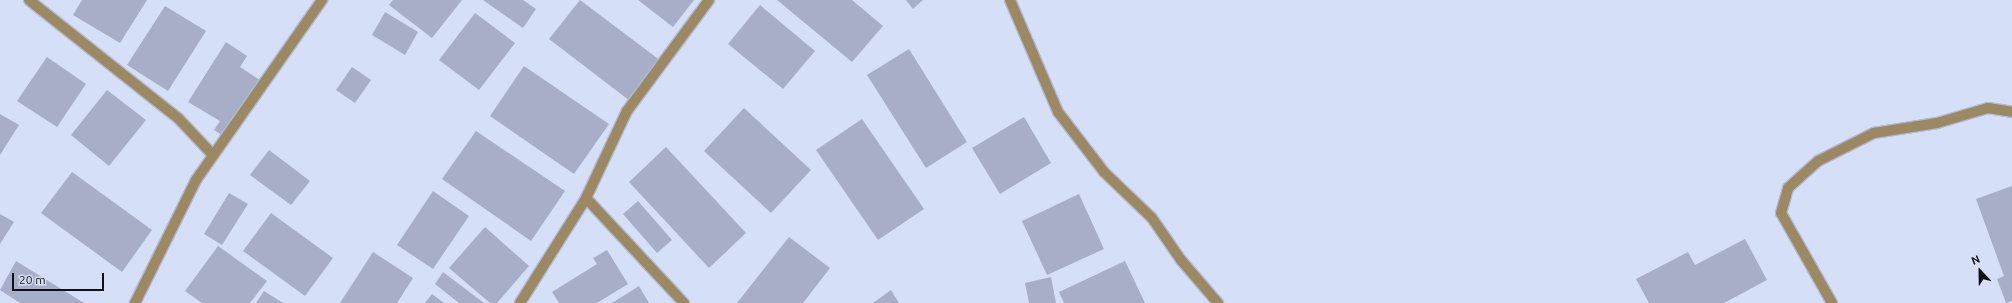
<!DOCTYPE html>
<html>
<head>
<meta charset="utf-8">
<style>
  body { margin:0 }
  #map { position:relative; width:2012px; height:303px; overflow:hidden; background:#d6dff8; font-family:Ubuntu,sans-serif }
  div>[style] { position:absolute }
  .building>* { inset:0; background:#a6afc7 }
  .roads { filter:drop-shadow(1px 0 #b2bad0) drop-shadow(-1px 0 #b2bad0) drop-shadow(0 1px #b2bad0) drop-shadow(0 -1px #b2bad0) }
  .minor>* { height:10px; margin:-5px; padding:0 5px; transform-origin:5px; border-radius:5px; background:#9c8863 }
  span { translate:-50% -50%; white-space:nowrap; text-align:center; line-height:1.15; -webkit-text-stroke:3.5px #d6dff8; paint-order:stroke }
  .north { position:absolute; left:1960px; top:251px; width:40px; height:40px; -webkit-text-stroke:3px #d6dff8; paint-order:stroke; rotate:338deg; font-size:11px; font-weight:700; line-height:16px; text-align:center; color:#0d1018 }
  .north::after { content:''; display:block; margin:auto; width:14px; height:18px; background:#0d1018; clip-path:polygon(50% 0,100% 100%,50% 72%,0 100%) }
  .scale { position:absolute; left:12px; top:273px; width:92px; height:18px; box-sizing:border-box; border:2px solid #0d1018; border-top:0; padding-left:5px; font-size:12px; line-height:14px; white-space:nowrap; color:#0d1018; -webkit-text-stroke:3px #d6dff8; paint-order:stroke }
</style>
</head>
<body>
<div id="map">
  <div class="building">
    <div style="clip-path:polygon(82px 0,147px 0,120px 43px,73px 15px)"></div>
    <div style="clip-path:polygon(393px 0,462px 0,432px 38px,389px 5px)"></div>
    <div style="clip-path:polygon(483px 0,523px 0,536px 9px,523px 28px)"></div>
    <div style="clip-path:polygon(580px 0,665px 64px,634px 104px,549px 39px)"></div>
    <div style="clip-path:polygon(638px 0,694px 0,673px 27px)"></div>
    <div style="clip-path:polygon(777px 0,852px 0,883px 26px,852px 62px)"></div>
    <div style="clip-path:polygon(906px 0,923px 0,913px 9px)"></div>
    <div style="clip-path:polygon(760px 5px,815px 51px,783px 89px,728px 44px)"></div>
    <div style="clip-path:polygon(165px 6px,206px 31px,168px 91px,127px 65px)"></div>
    <div style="clip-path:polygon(385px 12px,418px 32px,405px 55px,372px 35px)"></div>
    <div style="clip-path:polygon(475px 13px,515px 43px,479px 90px,439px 60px)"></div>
    <div style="clip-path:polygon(226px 42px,247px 56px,240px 67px,263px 82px,227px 138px,214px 130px,220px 121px,188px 102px)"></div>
    <div style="clip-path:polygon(909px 49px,967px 142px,926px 168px,867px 75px)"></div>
    <div style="clip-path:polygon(47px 57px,86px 84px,57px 127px,17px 101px)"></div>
    <div style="clip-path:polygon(524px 66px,609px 124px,574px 174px,490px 116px)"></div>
    <div style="clip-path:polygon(352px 67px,371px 80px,355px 103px,336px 90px)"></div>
    <div style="clip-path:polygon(107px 90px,146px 120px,109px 166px,71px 135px)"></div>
    <div style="clip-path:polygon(744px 108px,811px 170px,771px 213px,704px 151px)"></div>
    <div style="clip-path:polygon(0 114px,19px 125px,0 155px)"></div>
    <div style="clip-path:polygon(1024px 117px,1051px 163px,1000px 194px,972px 148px)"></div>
    <div style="clip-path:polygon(862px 119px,924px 209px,878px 240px,816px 150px)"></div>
    <div style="clip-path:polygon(476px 131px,565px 191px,531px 241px,442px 179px)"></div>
    <div style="clip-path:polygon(666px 147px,746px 233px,709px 268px,629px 182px)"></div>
    <div style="clip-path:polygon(269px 150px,310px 181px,291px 205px,250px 175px)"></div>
    <div style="clip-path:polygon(72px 172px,152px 230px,122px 272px,41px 213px)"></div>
    <div style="clip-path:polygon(2012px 186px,2012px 301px,2006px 303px,1997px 279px,2004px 276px,1976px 199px)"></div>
    <div style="clip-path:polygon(433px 191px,469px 216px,433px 269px,397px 245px)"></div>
    <div style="clip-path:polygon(229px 193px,248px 204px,222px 245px,204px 234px)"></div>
    <div style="clip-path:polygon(1079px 194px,1104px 249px,1047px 275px,1022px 221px)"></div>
    <div style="clip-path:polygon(638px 201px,672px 240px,657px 253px,623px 214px)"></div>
    <div style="clip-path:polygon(271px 213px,333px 258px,305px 296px,243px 251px)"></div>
    <div style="clip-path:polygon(0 214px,14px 222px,0 244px)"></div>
    <div style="clip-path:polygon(485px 227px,529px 266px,497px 303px,490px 303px,449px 268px)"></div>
    <div style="clip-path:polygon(789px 237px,830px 268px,803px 303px,737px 303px)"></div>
    <div style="clip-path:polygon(1745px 239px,1767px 280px,1724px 303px,1649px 303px,1636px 279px,1688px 252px,1695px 265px)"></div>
    <div style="clip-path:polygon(218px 246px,267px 281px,250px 303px,202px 303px,185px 291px)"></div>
    <div style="clip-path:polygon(607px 250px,628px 284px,597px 303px,559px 303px,552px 292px,597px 264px,593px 258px)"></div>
    <div style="clip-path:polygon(373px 252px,413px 278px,397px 303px,340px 303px)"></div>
    <div style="clip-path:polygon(16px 261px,84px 303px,20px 303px,0 290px)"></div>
    <div style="clip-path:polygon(1125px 261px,1145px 303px,1064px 303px,1059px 292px)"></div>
    <div style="clip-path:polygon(443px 272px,484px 303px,459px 303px,435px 284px)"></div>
    <div style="clip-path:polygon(1051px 277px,1056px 303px,1029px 303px,1025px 283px)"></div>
    <div style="clip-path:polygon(639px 286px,649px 303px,612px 303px)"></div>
    <div style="clip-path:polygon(891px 290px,899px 303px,873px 303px)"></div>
    <div style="clip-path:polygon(264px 291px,283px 303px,256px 303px)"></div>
    <div style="clip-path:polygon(432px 294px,444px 303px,425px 303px)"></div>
  </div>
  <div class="roads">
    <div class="minor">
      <div style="left:29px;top:0;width:190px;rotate:38.4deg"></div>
      <div style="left:178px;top:118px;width:51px;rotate:46.6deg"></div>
      <div style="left:1010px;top:0;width:122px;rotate:66.8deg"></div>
      <div style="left:1058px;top:112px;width:76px;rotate:52.5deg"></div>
      <div style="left:1104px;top:172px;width:66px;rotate:43.8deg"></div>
      <div style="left:1152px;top:218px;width:51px;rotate:55.4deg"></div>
      <div style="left:1181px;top:260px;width:57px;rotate:49.3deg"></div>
      <div style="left:586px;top:198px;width:144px;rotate:47deg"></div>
      <div style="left:135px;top:303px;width:137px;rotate:-63.6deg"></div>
      <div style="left:196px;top:180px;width:220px;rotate:-55deg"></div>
      <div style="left:520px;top:303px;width:124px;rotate:-57.8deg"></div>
      <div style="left:586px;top:198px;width:96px;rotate:-64.8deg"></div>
      <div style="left:627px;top:111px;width:138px;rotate:-53.5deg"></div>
      <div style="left:1832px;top:303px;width:103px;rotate:-119.5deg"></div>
      <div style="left:1781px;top:213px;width:26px;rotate:-74deg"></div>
      <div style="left:1788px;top:188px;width:40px;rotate:-42deg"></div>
      <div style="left:1818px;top:161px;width:63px;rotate:-26.6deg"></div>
      <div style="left:1874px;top:133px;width:64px;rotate:-9deg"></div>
      <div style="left:1937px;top:123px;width:53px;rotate:-16.4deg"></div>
      <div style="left:1988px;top:108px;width:24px;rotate:9deg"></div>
    </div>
  </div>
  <div class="north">N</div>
  <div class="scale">20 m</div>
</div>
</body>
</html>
